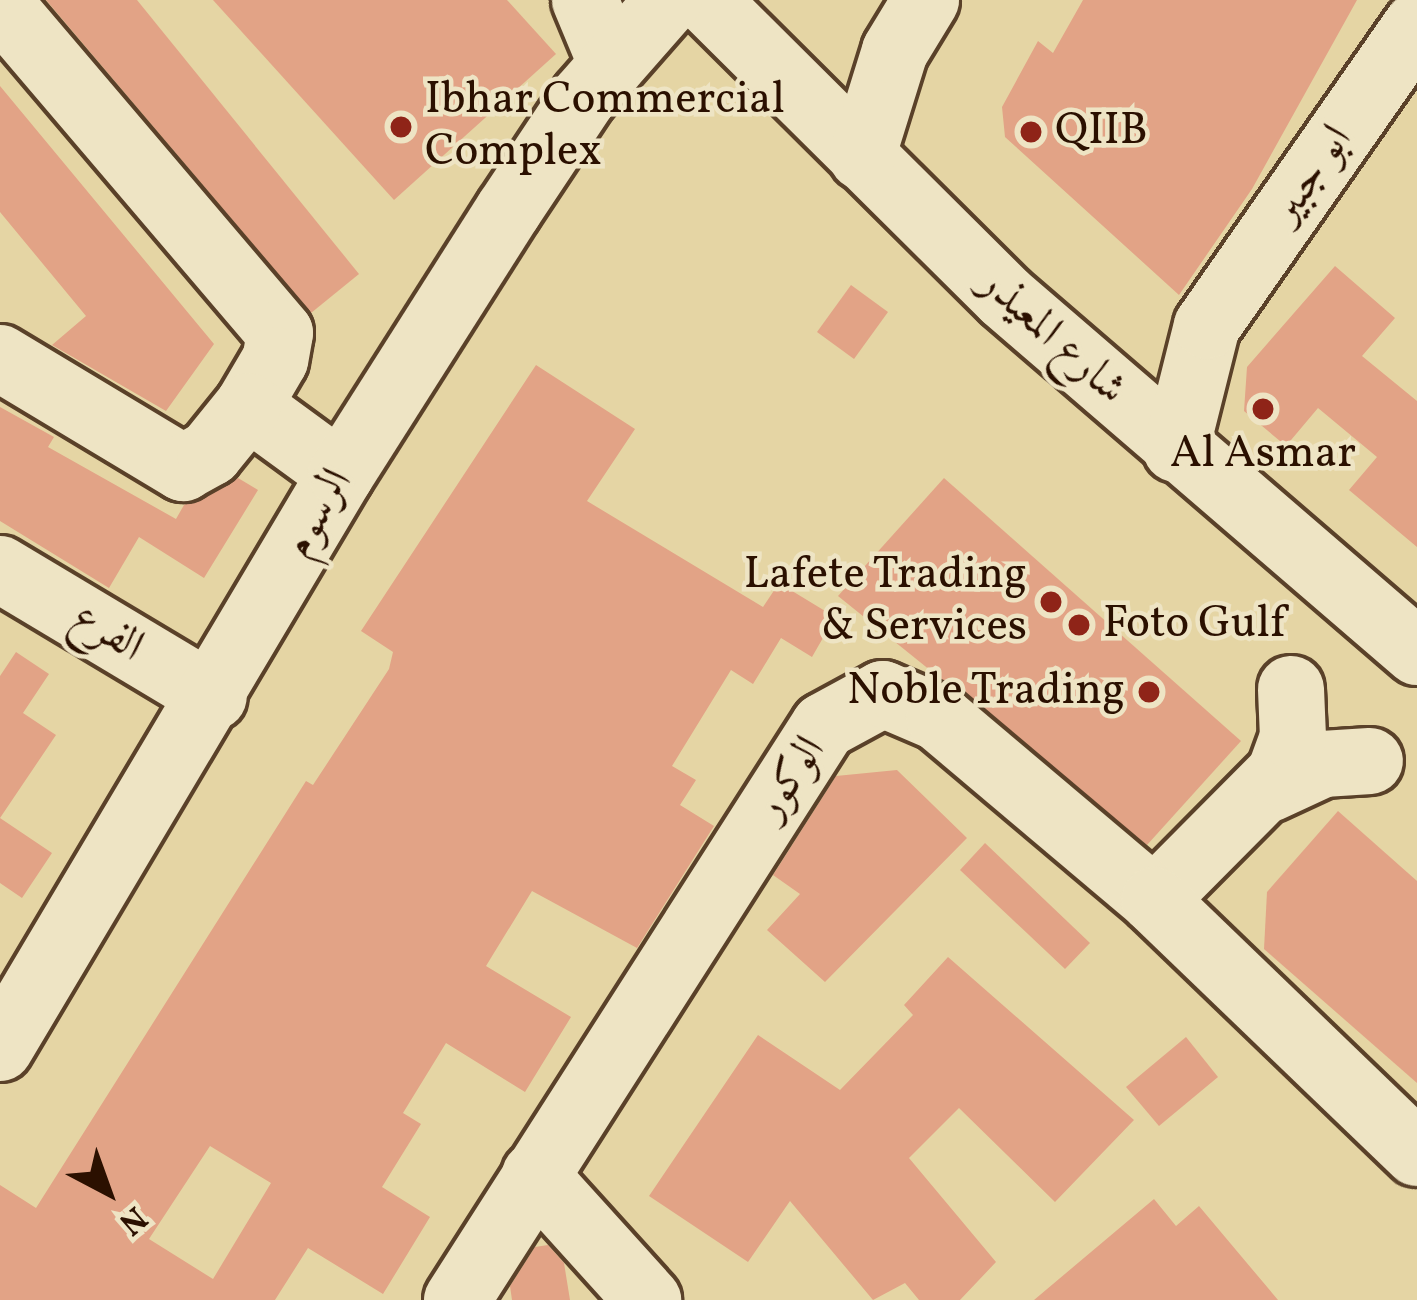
<!DOCTYPE html>
<html>
<head>
<meta charset="utf-8">
<style>
  body { margin:0 }
  #map { position:relative; width:1417px; height:1300px; overflow:hidden; background:#e5d5a4; font-family:Vollkorn,Amiri,serif }
  div>[style] { position:absolute }
  .building>* { inset:0; background:#e2a386 }
  .roads { filter:drop-shadow(3px 0 #5a4129) drop-shadow(-3px 0 #5a4129) drop-shadow(0 3px #5a4129) drop-shadow(0 -3px #5a4129) }
  .minor>* { height:66px; margin:-33px; padding:0 33px; transform-origin:33px; border-radius:33px; background:#eee4c4 }
  .dots>* { width:33px; height:33px; translate:-50% -50%; box-sizing:border-box; border:6px solid #eee4c4; border-radius:50% }
  span { translate:-50% -50%; white-space:nowrap; text-align:center; line-height:1.15; -webkit-text-stroke:9px #eee4c4; paint-order:stroke }
  .poi-label { font-size:45px; color:#2b1000 }
  .left { translate:0 -50%; text-align:left }
  .right { translate:-100% -50%; text-align:right }
  .street-label { font-size:45px; color:#2b1000 }
  .north { position:absolute; left:48px; top:1132px; width:120px; height:120px; -webkit-text-stroke:9px #eee4c4; paint-order:stroke; rotate:139deg; font-size:33px; font-weight:700; line-height:48px; text-align:center; color:#2b1000 }
  .north::after { content:''; display:block; margin:auto; width:42px; height:54px; background:#2b1000; clip-path:polygon(50% 0,100% 100%,50% 72%,0 100%) }
</style>
</head>
<body>
<div id="map">
  <div class="building">
    <div style="clip-path:polygon(46px 0,137px 0,359px 274px,311px 313px)"></div>
    <div style="clip-path:polygon(213px 0,507px 0,556px 54px,394px 200px)"></div>
    <div style="clip-path:polygon(1083px 0,1357px 0,1252px 189px,1179px 295px,1005px 137px,1002px 107px,1038px 41px,1053px 53px)"></div>
    <div style="clip-path:polygon(0 86px,214px 344px,166px 411px,52px 345px,86px 316px,0 212px)"></div>
    <div style="clip-path:polygon(1335px 266px,1395px 318px,1362px 356px,1417px 401px,1417px 547px,1349px 490px,1377px 457px,1318px 408px,1286px 446px,1244px 411px,1247px 367px)"></div>
    <div style="clip-path:polygon(851px 285px,888px 312px,854px 359px,817px 332px)"></div>
    <div style="clip-path:polygon(evenodd,536px 365px,635px 429px,587px 501px,763px 607px,779px 583px,835px 617px,812px 657px,781px 638px,753px 684px,731px 670px,672px 766px,696px 780px,680px 805px,714px 826px,637px 948px,532px 891px,486px 966px,571px 1017px,525px 1092px,446px 1043px,403px 1113px,421px 1124px,382px 1187px,430px 1217px,383px 1294px,308px 1248px,275px 1300px,0 1300px,0 1185px,36px 1208px,306px 781px,313px 785px,389px 669px,393px 652px,361px 631px,536px 365px,210px 1146px,271px 1183px,213px 1279px,149px 1239px,210px 1146px)"></div>
    <div style="clip-path:polygon(0 407px,54px 437px,48px 447px,176px 519px,184px 505px,238px 478px,258px 490px,204px 578px,139px 537px,109px 588px,0 521px)"></div>
    <div style="clip-path:polygon(944px 478px,1241px 741px,1147px 845px,838px 596px)"></div>
    <div style="clip-path:polygon(16px 652px,49px 674px,23px 713px,56px 735px,0 818px,52px 853px,22px 898px,0 883px,0 676px)"></div>
    <div style="clip-path:polygon(897px 770px,967px 838px,825px 982px,767px 930px,800px 894px,773px 875px,836px 776px)"></div>
    <div style="clip-path:polygon(1338px 811px,1417px 881px,1417px 1083px,1264px 949px,1267px 892px)"></div>
    <div style="clip-path:polygon(985px 843px,1090px 943px,1065px 969px,960px 870px)"></div>
    <div style="clip-path:polygon(948px 957px,1134px 1120px,1055px 1202px,959px 1108px,909px 1158px,996px 1262px,960px 1300px,919px 1300px,905px 1283px,873px 1300px,790px 1201px,748px 1262px,649px 1196px,758px 1035px,840px 1090px,913px 1015px,904px 1005px)"></div>
    <div style="clip-path:polygon(1186px 1037px,1218px 1077px,1159px 1126px,1126px 1087px)"></div>
    <div style="clip-path:polygon(1154px 1199px,1176px 1226px,1199px 1206px,1278px 1300px,1034px 1300px)"></div>
    <div style="clip-path:polygon(548px 1245px,564px 1263px,570px 1300px,512px 1300px,510px 1286px,535px 1247px)"></div>
  </div>
  <div class="roads">
    <div class="minor">
      <div style="left:585px;top:0;width:70px;rotate:67.4deg"></div>
      <div style="left:706px;top:0;width:421px;rotate:44.8deg"></div>
      <div style="left:1005px;top:297px;width:544px;rotate:40.75deg"></div>
      <div style="left:0;top:4px;width:432px;rotate:49.6deg"></div>
      <div style="left:280px;top:333px;width:27px;rotate:100deg"></div>
      <div style="left:275px;top:360px;width:53px;rotate:120.4deg"></div>
      <div style="left:248px;top:406px;width:115px;rotate:36.2deg"></div>
      <div style="left:862px;top:157px;width:111px;rotate:-72.7deg"></div>
      <div style="left:895px;top:51px;width:60px;rotate:-58.7deg"></div>
      <div style="left:0;top:358px;width:214px;rotate:31deg"></div>
      <div style="left:183px;top:468px;width:31px;rotate:-29deg"></div>
      <div style="left:210px;top:453px;width:60px;rotate:-51deg"></div>
      <div style="left:1176px;top:449px;width:127px;rotate:-75.9deg"></div>
      <div style="left:1207px;top:326px;width:367px;rotate:-55.1deg"></div>
      <div style="left:0;top:569px;width:249px;rotate:30.9deg"></div>
      <div style="left:1269px;top:789px;width:60px;rotate:-24.8deg"></div>
      <div style="left:1323px;top:764px;width:47px;rotate:-3.7deg"></div>
      <div style="left:1154px;top:900px;width:179px;rotate:-45.2deg"></div>
      <div style="left:1280px;top:773px;width:38px;rotate:-70deg"></div>
      <div style="left:1293px;top:737px;width:48px;rotate:-92.4deg"></div>
      <div style="left:0;top:1048px;width:668px;rotate:-59.29deg"></div>
      <div style="left:341px;top:474px;width:312px;rotate:-57.6deg"></div>
      <div style="left:508px;top:211px;width:136px;rotate:-56.4deg"></div>
      <div style="left:583px;top:98px;width:130px;rotate:-48.7deg"></div>
      <div style="left:535px;top:1175px;width:169px;rotate:47.9deg"></div>
      <div style="left:457px;top:1300px;width:681px;rotate:-57.41deg"></div>
      <div style="left:824px;top:726px;width:67px;rotate:-28.5deg"></div>
      <div style="left:883px;top:694px;width:61px;rotate:23.2deg"></div>
      <div style="left:939px;top:718px;width:282px;rotate:40.2deg"></div>
      <div style="left:1154px;top:900px;width:365px;rotate:43.9deg"></div>
    </div>
  </div>
  <div class="dots">
    <div style="left:401px;top:127px;background:#8f2418"></div>
    <div style="left:1031px;top:132px;background:#8f2418"></div>
    <div style="left:1263px;top:409px;background:#8f2418"></div>
    <div style="left:1051px;top:602px;background:#8f2418"></div>
    <div style="left:1079px;top:625px;background:#8f2418"></div>
    <div style="left:1149px;top:692px;background:#8f2418"></div>
  </div>
  <div class="poi-label">
    <span class="left" style="left:425px;top:127px">Ibhar Commercial<br>Complex</span>
    <span class="left" style="left:1055px;top:132px">QIIB</span>
    <span style="left:1263px;top:455px">Al Asmar</span>
    <span class="right" style="left:1027px;top:602px">Lafete Trading<br>&amp; Services</span>
    <span class="left" style="left:1103px;top:625px">Foto Gulf</span>
    <span class="right" style="left:1125px;top:692px">Noble Trading</span>
  </div>
  <div class="street-label">
    <span style="left:1312px;top:175px;rotate:-55deg">ابو جبير</span>
    <span style="left:1052px;top:337px;rotate:42deg">شارع المعيذر</span>
    <span style="left:319px;top:514px;rotate:-60deg">الرسوم</span>
    <span style="left:107px;top:633px;rotate:31deg">الفرع</span>
    <span style="left:791px;top:779px;rotate:-56deg">الوكور</span>
  </div>
  <div class="north">N</div>
</div>
</body>
</html>
